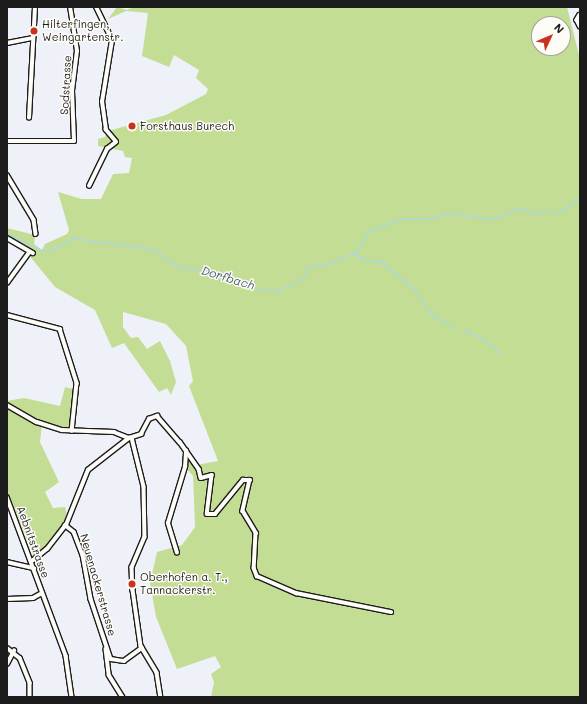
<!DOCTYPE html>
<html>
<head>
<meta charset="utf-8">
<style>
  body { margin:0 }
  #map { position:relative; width:587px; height:704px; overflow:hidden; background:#eef2f8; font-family:Mali,sans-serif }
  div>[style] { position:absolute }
  .green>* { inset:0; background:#c4dd94 }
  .stream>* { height:1px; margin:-0.5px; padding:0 0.5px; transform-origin:0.5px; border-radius:0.5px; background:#9dd8fe }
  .roads { filter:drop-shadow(1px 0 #1c1c1c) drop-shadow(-1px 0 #1c1c1c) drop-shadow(0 1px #1c1c1c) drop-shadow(0 -1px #1c1c1c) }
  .minor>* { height:3.5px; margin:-1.75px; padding:0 1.75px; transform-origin:1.75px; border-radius:1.75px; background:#fdfcf7 }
  .dots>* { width:11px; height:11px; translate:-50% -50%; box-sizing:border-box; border:2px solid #fdfcf7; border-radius:50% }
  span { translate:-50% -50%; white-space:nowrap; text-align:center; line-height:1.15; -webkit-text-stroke:3px #fdfcf7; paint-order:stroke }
  .poi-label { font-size:11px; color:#1c1c1c }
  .left { translate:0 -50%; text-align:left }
  .street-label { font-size:11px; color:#1c1c1c }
  .water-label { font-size:12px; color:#495e6b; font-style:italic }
  .frame { position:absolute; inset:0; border:8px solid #1c1c1c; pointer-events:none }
  .north { position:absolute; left:531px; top:16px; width:40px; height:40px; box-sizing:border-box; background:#fdfcf7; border:1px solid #a3a29f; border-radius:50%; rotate:46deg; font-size:11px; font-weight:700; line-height:16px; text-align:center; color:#1c1c1c }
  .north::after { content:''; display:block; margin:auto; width:14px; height:18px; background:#c8321e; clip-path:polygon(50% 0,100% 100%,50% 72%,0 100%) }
</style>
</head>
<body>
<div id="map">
  <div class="green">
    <div style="clip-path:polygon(evenodd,117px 7px,127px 10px,134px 7px,567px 7px,580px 59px,580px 697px,211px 697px,214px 682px,211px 674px,221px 667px,215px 656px,177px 669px,156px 617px,150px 583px,157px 552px,182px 545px,195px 527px,193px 476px,185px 467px,186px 450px,196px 465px,218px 461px,189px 386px,193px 381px,186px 346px,166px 324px,123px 312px,123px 327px,131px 338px,138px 337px,147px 349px,160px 341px,170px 361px,176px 382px,171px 395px,167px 388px,159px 392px,124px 343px,112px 348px,95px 310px,55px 287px,23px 248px,7px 238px,7px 228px,31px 234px,35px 237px,34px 244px,42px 250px,45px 244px,67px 234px,69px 230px,58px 192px,82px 199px,101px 199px,113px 174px,129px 173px,132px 158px,125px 157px,123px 151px,98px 146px,98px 139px,105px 137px,108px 131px,166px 115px,206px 94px,208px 89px,196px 78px,199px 70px,174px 55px,169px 67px,142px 56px,148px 13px,126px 11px,108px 19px,117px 7px,539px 24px,563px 24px,563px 48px,539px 48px,539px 24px)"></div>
    <div style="clip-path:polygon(65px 387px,78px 390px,72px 431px,42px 424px,40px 442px,59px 482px,45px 492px,53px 508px,65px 507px,67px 516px,49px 544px,34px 558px,7px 490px,7px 401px,24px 398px,60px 406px)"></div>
  </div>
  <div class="stream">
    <div style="left:7px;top:234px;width:38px;rotate:25deg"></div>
    <div style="left:41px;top:250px;width:13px;rotate:-4deg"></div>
    <div style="left:54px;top:249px;width:21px;rotate:-31deg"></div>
    <div style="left:72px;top:238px;width:82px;rotate:7.7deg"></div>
    <div style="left:153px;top:249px;width:29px;rotate:36deg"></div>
    <div style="left:176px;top:266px;width:28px;rotate:8deg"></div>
    <div style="left:204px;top:270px;width:17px;rotate:25deg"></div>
    <div style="left:219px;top:277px;width:57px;rotate:15.3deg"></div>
    <div style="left:274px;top:292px;width:31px;rotate:-25deg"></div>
    <div style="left:302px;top:279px;width:15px;rotate:-62deg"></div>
    <div style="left:309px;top:266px;width:21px;rotate:-8deg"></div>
    <div style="left:330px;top:263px;width:28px;rotate:-23deg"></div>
    <div style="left:356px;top:252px;width:25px;rotate:-58deg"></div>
    <div style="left:369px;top:231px;width:33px;rotate:-21deg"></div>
    <div style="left:400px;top:219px;width:27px"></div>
    <div style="left:427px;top:219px;width:23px;rotate:-15deg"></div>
    <div style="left:449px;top:213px;width:43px;rotate:7.9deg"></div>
    <div style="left:492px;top:219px;width:28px;rotate:-23deg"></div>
    <div style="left:518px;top:208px;width:19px;rotate:18deg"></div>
    <div style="left:536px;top:214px;width:9px;rotate:-18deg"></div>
    <div style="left:545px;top:211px;width:12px;rotate:9deg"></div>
    <div style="left:557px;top:213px;width:27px;rotate:-33deg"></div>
    <div style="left:354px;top:254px;width:13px;rotate:29deg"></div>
    <div style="left:365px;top:260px;width:14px"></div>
    <div style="left:379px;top:260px;width:50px;rotate:40.1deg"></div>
    <div style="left:417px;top:292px;width:25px;rotate:58deg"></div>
    <div style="left:430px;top:313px;width:28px;rotate:32deg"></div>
    <div style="left:464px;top:330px;width:21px;rotate:25deg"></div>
    <div style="left:483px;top:339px;width:24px;rotate:38deg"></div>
  </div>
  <div class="roads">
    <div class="minor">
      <div style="left:580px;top:15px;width:6px;rotate:121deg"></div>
      <div style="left:577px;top:20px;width:7px;rotate:63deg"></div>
      <div style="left:7px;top:43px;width:25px;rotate:-11deg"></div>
      <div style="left:29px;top:118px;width:111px;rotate:-86.9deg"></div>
      <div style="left:7px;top:141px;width:67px"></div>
      <div style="left:74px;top:141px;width:50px;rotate:-92.3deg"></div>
      <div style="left:72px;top:91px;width:40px;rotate:-82.9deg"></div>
      <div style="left:77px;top:51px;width:45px;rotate:-99deg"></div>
      <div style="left:7px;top:175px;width:52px;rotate:59deg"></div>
      <div style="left:34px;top:220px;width:14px;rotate:82deg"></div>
      <div style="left:89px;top:186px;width:41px;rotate:-64.1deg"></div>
      <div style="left:107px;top:149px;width:11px;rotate:-38deg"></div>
      <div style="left:116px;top:142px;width:16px;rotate:-130deg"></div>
      <div style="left:106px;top:130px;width:28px;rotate:-98deg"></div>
      <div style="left:102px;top:102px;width:63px;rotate:-80.8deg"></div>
      <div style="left:112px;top:40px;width:37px;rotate:-116deg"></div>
      <div style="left:7px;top:238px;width:30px;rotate:30deg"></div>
      <div style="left:7px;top:283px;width:36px;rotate:-54deg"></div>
      <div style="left:7px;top:315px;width:55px;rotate:14.8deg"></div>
      <div style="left:60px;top:329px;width:57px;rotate:72.5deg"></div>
      <div style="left:77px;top:383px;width:48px;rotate:95.9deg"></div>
      <div style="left:7px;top:405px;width:34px;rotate:30deg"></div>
      <div style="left:37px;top:422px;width:26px;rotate:18deg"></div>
      <div style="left:62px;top:430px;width:52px;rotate:2.2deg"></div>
      <div style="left:114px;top:432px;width:16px;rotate:22deg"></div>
      <div style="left:132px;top:438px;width:50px;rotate:76.2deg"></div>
      <div style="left:144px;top:487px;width:50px;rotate:88.9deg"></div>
      <div style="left:145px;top:537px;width:33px;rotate:113deg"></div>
      <div style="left:132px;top:567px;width:23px;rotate:88deg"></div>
      <div style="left:133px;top:590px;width:57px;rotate:81.9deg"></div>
      <div style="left:141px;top:646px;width:31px;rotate:59deg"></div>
      <div style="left:157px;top:673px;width:24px;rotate:81deg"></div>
      <div style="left:7px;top:497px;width:170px;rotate:69.6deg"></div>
      <div style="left:66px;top:656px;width:41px;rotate:81.7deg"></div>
      <div style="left:65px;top:525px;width:11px;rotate:38deg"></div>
      <div style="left:74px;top:532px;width:25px;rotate:69deg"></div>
      <div style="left:83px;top:555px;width:45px;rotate:79.7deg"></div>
      <div style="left:91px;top:599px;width:63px;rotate:71.6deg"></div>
      <div style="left:111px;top:659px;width:13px;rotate:9deg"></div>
      <div style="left:124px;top:661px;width:22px;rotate:-36deg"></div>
      <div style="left:177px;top:553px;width:31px;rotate:-107deg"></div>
      <div style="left:168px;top:523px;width:59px;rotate:-73.1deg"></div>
      <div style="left:185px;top:467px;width:16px;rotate:-86deg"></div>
      <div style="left:32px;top:561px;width:19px;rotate:-39deg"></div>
      <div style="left:47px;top:549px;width:31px;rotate:-52deg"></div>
      <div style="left:66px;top:525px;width:59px;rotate:-68.2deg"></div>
      <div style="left:88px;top:470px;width:52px;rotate:-38deg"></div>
      <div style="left:129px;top:438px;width:13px;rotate:-18deg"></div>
      <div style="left:141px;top:434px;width:17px;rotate:-62deg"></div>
      <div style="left:149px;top:419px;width:9px;rotate:-21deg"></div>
      <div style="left:157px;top:416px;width:35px;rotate:49deg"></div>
      <div style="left:180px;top:442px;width:33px;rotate:55deg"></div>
      <div style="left:199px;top:469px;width:9px;rotate:77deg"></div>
      <div style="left:201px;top:478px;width:11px;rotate:-15deg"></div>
      <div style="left:212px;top:475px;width:39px;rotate:97deg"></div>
      <div style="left:207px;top:514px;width:8px"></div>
      <div style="left:215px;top:514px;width:44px;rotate:-50.5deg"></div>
      <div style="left:243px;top:480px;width:7px"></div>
      <div style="left:250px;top:480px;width:32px;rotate:103deg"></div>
      <div style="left:243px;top:511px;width:26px;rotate:59deg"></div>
      <div style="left:256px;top:533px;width:35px;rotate:93deg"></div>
      <div style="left:254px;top:568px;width:9px;rotate:69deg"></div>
      <div style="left:257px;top:576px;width:43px;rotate:23.6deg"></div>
      <div style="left:296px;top:593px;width:97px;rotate:11.3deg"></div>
      <div style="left:7px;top:562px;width:28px;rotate:13deg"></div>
      <div style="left:7px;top:599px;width:26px;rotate:-2deg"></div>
      <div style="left:33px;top:598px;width:10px;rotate:-29deg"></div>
      <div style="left:7px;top:648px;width:16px;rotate:38deg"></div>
      <div style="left:20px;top:658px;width:27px;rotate:68deg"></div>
      <div style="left:30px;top:683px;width:14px;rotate:90deg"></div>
      <div style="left:106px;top:649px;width:26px;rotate:83deg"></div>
      <div style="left:109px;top:675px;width:26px;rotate:58deg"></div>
      <div style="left:7px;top:664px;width:15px;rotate:-62deg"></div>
    </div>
  </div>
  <div class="dots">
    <div style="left:34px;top:31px;background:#c8321e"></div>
    <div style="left:132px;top:126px;background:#c8321e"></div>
    <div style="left:132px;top:584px;background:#c8321e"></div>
  </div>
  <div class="poi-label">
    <span class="left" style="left:42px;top:31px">Hilterfingen,<br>Weingartenstr.</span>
    <span class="left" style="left:140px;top:126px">Forsthaus Burech</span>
    <span class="left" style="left:140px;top:584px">Oberhofen a. T.,<br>Tannackerstr.</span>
  </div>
  <div class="street-label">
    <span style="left:66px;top:85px;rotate:-87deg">Sodstrasse</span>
    <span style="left:33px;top:542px;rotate:70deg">Aebnitstrasse</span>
    <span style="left:98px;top:585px;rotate:74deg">Neuenackerstrasse</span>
  </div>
  <div class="water-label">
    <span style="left:228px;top:278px;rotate:17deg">Dorfbach</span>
  </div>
  <div class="frame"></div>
  <div class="north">N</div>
</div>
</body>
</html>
